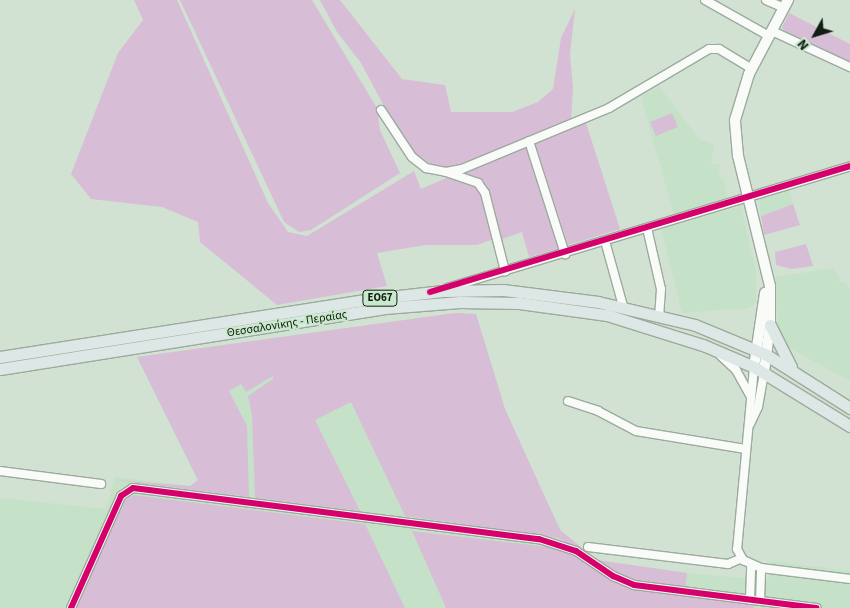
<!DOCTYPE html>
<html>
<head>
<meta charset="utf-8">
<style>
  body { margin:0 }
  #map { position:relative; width:850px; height:608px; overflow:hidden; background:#d1e2d2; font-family:"Source Sans 3",sans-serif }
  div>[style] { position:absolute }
  .built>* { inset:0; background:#c5e2c8 }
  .green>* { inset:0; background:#d8bdd7 }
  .roads { filter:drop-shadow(1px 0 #9caa9d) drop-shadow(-1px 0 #9caa9d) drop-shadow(0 1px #9caa9d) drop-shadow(0 -1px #9caa9d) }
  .street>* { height:8px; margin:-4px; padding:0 4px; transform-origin:4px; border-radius:4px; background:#f8fbf8 }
  .secondary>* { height:10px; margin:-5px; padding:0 5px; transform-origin:5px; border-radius:5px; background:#f8fbf8 }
  .primary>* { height:11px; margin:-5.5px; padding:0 5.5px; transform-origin:5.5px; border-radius:5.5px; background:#dde8e6 }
  .cycleway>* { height:6px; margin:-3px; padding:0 3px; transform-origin:3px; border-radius:3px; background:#d6006c }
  span { translate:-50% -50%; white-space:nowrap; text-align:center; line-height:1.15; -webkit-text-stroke:4px #cae9cc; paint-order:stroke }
  .shield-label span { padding:1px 4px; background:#cae9cc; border:1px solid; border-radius:4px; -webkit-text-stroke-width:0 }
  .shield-label { font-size:11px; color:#121d13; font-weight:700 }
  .street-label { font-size:12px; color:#121d13 }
  .north { position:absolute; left:790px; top:10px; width:50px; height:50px; -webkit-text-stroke:4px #cae9cc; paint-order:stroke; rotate:231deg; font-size:14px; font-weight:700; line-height:20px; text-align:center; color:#121d13 }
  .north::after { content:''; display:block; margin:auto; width:18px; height:22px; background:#121d13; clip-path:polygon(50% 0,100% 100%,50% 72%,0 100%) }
</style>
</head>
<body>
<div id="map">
  <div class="built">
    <div style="clip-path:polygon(659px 86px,700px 140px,714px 144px,711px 164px,720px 165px,719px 176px,725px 182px,727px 200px,674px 215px,641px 97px)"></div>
    <div style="clip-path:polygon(789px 190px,793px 204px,761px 216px,759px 200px)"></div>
    <div style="clip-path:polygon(741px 206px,756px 273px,756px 303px,749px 308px,682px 313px,661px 228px)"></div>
    <div style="clip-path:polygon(833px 268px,840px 278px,839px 282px,846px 283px,850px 290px,850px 381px,784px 345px,777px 326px,775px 277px)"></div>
    <div style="clip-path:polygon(455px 313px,476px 314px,505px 409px,535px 479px,565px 536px,597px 560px,687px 573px,768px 580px,770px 561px,850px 571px,850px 608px,0 608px,0 498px,106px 509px,115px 477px,190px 486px,198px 482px,137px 357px)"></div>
  </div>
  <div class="green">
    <div style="clip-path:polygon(134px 0,177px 0,268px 203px,288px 232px,307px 236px,414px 171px,421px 189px,451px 176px,477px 185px,483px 194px,494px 239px,477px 245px,426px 245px,377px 253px,387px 286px,277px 305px,200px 242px,198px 222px,162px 207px,91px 199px,71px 174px,118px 53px,143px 20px)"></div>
    <div style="clip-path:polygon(180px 0,312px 0,377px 108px,380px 130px,400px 173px,311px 230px,299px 232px,284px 222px)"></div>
    <div style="clip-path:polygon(320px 0,340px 0,402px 79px,445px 85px,451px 112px,512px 112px,538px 102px,553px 89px,561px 38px,575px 9px,570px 54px,573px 88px,571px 122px,458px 167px,434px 166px,418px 156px,399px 134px,361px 63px,337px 32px)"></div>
    <div style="clip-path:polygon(789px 13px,850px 44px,850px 64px,788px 35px,782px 28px)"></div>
    <div style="clip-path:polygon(672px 113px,678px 127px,656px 136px,650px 122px)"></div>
    <div style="clip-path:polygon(586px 123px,620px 229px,568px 245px,534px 140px)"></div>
    <div style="clip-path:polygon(530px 144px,561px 248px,529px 257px,522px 232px,500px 240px,480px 180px,458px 173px)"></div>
    <div style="clip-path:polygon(793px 204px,800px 225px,764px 235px,761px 216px)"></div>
    <div style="clip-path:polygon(806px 244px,813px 266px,792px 269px,776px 265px,775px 252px)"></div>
    <div style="clip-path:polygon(455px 313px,476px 314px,505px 409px,560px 530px,597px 560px,687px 573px,685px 590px,643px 585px,619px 576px,559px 538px,405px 516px,351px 402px,315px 420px,360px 511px,255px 498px,252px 415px,248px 396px,273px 379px,273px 376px,246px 392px,241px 384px,229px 391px,247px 426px,249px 497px,115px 480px,190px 486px,198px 480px,137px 357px)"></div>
    <div style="clip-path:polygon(134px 495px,365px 524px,405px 608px,74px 608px,124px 501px)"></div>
    <div style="clip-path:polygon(412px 531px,557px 548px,569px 550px,638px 588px,752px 603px,754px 608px,446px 608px)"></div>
  </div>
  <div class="roads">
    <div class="street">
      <div style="left:705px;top:0;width:73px;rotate:29.4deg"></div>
      <div style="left:766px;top:0;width:20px;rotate:24deg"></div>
      <div style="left:772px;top:31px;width:86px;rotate:24.8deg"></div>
      <div style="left:381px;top:110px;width:56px;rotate:56.6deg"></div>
      <div style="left:412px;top:157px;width:18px;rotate:38deg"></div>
      <div style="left:426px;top:168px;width:20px;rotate:11deg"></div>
      <div style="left:446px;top:172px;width:16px;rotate:-11deg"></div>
      <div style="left:462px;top:169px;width:159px;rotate:-22.5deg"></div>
      <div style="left:609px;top:108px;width:116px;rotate:-30.5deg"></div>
      <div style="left:709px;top:49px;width:10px"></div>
      <div style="left:719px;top:49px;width:37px;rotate:31deg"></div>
      <div style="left:529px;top:141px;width:119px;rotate:72.3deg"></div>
      <div style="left:449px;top:173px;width:31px;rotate:19deg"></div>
      <div style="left:478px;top:183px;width:12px;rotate:55deg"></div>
      <div style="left:485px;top:193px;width:81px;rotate:75.6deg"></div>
      <div style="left:647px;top:228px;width:63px;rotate:77.1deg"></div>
      <div style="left:661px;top:289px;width:26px;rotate:94deg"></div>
      <div style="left:605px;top:241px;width:67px;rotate:74.5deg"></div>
      <div style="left:447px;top:288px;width:421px;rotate:-16.8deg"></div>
      <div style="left:720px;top:355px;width:22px;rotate:43deg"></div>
      <div style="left:736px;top:370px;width:29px;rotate:61deg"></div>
      <div style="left:754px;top:367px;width:183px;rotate:95.3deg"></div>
      <div style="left:737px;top:549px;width:13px;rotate:61deg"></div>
      <div style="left:743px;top:560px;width:20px;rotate:24deg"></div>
      <div style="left:761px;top:568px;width:90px;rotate:7deg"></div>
      <div style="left:568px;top:401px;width:32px;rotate:18deg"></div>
      <div style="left:598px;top:411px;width:43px;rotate:27.8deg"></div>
      <div style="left:636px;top:431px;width:111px;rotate:9.3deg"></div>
      <div style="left:750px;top:424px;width:19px;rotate:-65deg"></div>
      <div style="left:758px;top:407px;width:36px;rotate:-80deg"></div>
      <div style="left:0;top:471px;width:102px;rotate:7.3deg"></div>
      <div style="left:588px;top:547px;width:141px;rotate:6.9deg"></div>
      <div style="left:728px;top:564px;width:15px;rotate:-23deg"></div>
      <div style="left:750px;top:600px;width:35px;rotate:-88deg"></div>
      <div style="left:760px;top:601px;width:33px;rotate:-88deg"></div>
      <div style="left:71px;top:608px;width:123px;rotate:-65.9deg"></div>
      <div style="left:121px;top:496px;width:14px;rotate:-34deg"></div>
      <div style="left:133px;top:488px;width:409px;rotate:7.2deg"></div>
      <div style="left:539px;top:539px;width:39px;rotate:18deg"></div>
      <div style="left:576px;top:551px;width:45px;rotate:34deg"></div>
      <div style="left:613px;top:576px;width:23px;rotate:23deg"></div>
      <div style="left:634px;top:585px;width:184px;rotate:7.2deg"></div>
    </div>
    <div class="secondary">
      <div style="left:754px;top:367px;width:75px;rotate:-81.5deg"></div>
      <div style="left:764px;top:372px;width:47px;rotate:-82.7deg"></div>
      <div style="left:770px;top:325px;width:39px;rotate:-90deg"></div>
      <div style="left:770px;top:286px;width:134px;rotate:-103.8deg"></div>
      <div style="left:738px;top:156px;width:36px;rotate:-95deg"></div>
      <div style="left:735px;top:120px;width:48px;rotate:-73.1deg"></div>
      <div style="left:749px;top:74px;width:84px;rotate:-62.2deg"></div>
    </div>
    <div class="primary">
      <div style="left:770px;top:325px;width:47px;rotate:63.4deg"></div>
      <div style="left:0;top:357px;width:376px;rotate:-8.9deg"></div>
      <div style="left:372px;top:299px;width:71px;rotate:-6.4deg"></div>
      <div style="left:443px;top:291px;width:60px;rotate:-1deg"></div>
      <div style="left:503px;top:290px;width:96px;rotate:7.2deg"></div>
      <div style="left:598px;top:302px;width:100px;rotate:13.3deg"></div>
      <div style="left:695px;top:325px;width:76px;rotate:22.5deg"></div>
      <div style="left:765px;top:354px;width:101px;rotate:32.4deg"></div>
      <div style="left:0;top:369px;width:390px;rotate:-9deg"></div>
      <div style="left:385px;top:308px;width:75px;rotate:-4.6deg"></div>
      <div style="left:460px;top:302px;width:59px;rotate:1deg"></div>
      <div style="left:519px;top:303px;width:89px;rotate:7.8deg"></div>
      <div style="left:607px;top:315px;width:101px;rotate:17.4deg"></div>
      <div style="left:703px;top:345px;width:56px;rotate:23.3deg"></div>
      <div style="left:754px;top:367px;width:113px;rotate:31.6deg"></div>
    </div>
  </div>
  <div class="cycleway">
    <div style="left:430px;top:292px;width:438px;rotate:-16.7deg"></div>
    <div style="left:71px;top:608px;width:123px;rotate:-65.9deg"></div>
    <div style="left:121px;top:496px;width:14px;rotate:-34deg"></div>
    <div style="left:133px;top:488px;width:409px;rotate:7.2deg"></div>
    <div style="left:539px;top:539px;width:39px;rotate:18deg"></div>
    <div style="left:576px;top:551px;width:45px;rotate:34deg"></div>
    <div style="left:613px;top:576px;width:23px;rotate:23deg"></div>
    <div style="left:634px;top:585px;width:184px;rotate:7.2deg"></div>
  </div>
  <div class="shield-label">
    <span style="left:380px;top:298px">ΕΟ67</span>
  </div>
  <div class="street-label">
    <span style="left:287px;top:324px;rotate:-9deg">Θεσσαλονίκης - Περαίας</span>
  </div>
  <div class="north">N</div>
</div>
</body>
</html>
